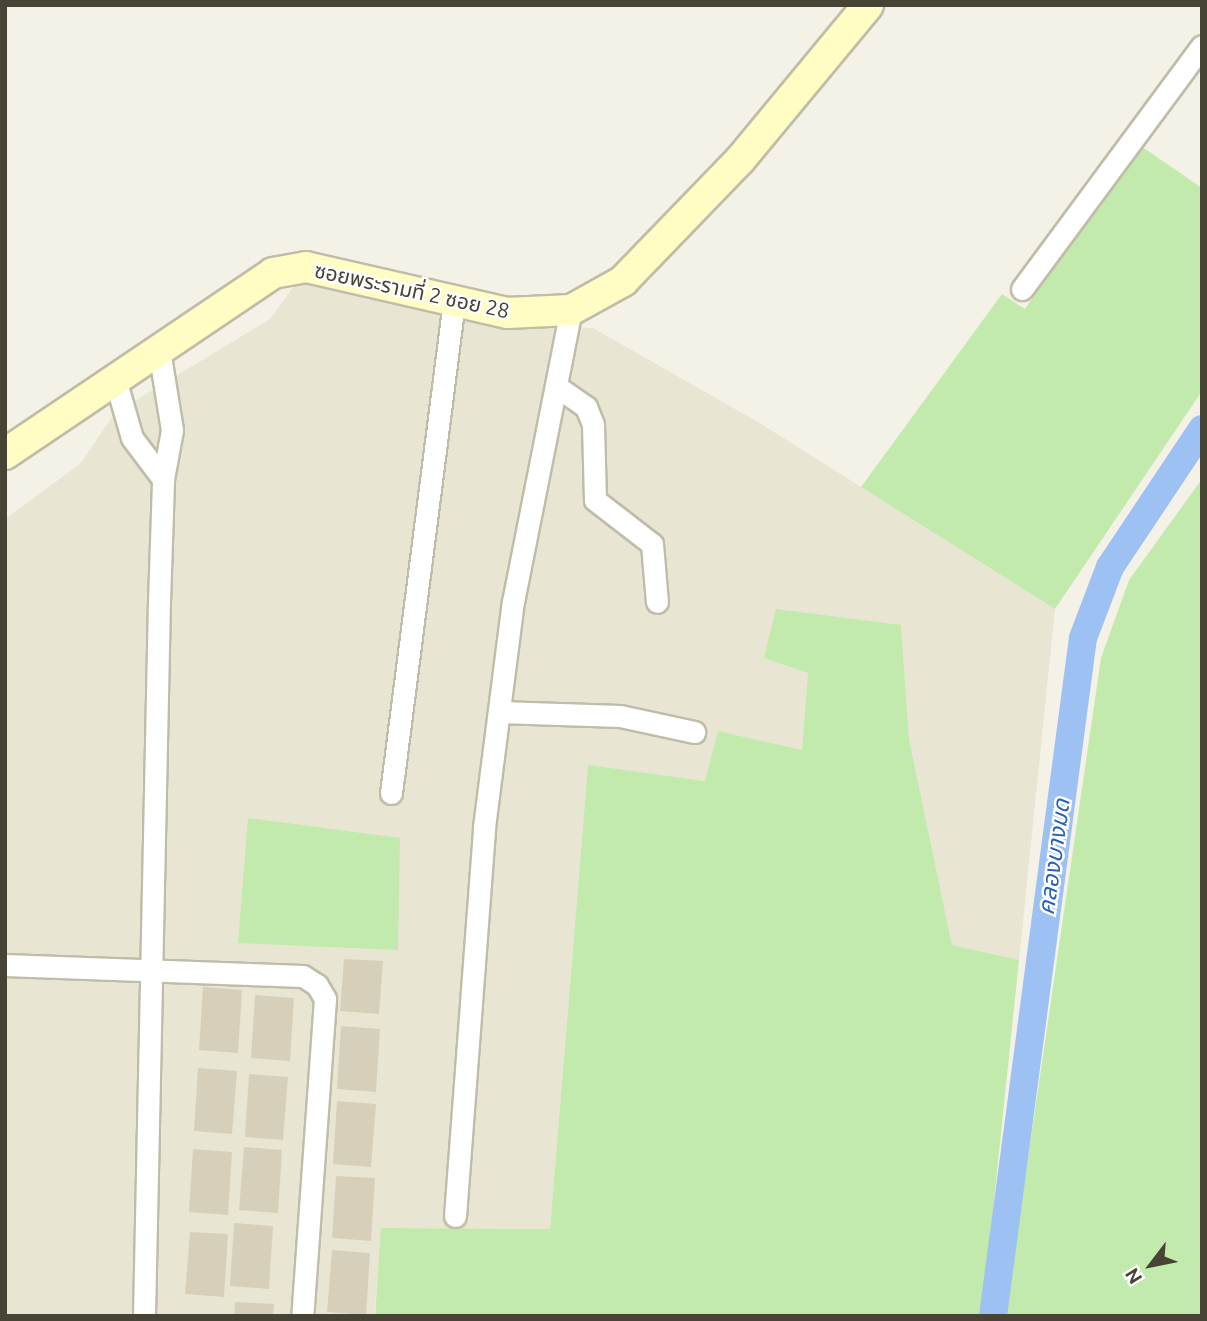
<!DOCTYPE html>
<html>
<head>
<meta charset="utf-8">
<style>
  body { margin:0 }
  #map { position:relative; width:1207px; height:1321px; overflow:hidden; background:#f4f2e6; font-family:Ubuntu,"Noto Sans Thai",sans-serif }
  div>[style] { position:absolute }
  .residential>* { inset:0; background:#e8e5d3 }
  .green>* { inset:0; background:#c2eaac }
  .canal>* { height:28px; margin:-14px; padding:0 14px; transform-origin:14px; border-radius:14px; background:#9ec1f4 }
  .building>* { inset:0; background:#d6d0ba }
  .roads { filter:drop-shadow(2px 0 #c0bca8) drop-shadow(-2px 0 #c0bca8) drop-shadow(0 2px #c0bca8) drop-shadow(0 -2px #c0bca8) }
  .street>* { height:21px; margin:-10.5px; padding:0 10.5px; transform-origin:10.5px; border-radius:10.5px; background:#fff }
  .secondary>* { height:30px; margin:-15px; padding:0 15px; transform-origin:15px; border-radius:15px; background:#fffcc4 }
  span { translate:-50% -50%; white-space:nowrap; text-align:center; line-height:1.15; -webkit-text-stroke:5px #fff; paint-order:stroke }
  .street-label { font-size:21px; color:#474335 }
  .water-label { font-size:23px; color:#2860b8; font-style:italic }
  .frame { position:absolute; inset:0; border:7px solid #474335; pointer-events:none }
  .north { position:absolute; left:1116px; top:1230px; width:70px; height:70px; -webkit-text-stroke:5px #fff; paint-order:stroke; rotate:238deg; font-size:19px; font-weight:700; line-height:28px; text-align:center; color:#474335 }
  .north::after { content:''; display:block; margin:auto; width:24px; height:32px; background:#474335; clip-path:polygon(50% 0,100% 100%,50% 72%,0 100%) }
</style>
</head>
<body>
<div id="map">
  <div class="residential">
    <div style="clip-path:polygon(297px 282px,411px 301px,466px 322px,593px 328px,758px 422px,1055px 609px,1019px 960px,952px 945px,909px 739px,901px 625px,808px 673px,802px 751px,718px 731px,706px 781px,588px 766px,550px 1229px,382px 1228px,374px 1316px,5px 1316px,5px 519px,80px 464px,115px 413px,270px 319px)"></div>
  </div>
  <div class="green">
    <div style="clip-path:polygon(1141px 146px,1202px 188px,1202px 391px,1055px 609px,861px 487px,1002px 294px,1025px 309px)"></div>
    <div style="clip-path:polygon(1202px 479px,1202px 1316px,1005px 1316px,1101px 658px,1129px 580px)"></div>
    <div style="clip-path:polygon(776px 609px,901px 625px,909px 739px,952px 945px,1019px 960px,982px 1316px,375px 1316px,381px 1228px,550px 1229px,588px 765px,705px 781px,718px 731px,802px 750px,808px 673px,764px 658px)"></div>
    <div style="clip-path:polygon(248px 818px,400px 838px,398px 950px,238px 943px)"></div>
  </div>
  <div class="canal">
    <div style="left:993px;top:1316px;width:684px;rotate:-82.44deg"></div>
    <div style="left:1083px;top:638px;width:76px;rotate:-69.2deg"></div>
    <div style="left:1110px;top:567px;width:166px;rotate:-56.3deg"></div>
  </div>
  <div class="building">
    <div style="clip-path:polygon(344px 959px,383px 961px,379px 1014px,340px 1011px)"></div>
    <div style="clip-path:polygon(203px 987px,242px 990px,238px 1053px,199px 1050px)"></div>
    <div style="clip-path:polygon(255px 995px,294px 998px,290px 1061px,251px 1058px)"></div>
    <div style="clip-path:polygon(341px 1026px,380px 1029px,376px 1092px,337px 1089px)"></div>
    <div style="clip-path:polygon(198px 1068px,237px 1071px,232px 1134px,194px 1131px)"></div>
    <div style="clip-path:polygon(249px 1074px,288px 1077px,283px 1140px,245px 1137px)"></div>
    <div style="clip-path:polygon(337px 1101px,376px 1104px,371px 1167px,333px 1164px)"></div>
    <div style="clip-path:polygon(244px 1147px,282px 1150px,278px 1213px,239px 1210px)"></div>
    <div style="clip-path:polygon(193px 1149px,232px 1152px,228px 1215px,189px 1212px)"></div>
    <div style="clip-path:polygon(336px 1176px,375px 1178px,371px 1241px,332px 1238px)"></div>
    <div style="clip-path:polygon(234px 1223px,273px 1226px,269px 1289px,230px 1286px)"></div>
    <div style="clip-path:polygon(190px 1232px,228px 1234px,224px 1297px,185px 1294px)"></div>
    <div style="clip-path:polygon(332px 1250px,370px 1253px,366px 1315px,327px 1312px)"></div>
    <div style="clip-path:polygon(235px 1302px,274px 1304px,273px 1316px,234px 1316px)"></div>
  </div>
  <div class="roads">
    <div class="street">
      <div style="left:1022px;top:289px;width:302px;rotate:-53.5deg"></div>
      <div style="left:115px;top:379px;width:61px;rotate:73.9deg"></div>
      <div style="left:132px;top:438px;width:51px;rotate:52.9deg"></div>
      <div style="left:556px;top:386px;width:37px;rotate:35deg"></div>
      <div style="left:586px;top:407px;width:18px;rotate:68deg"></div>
      <div style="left:593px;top:424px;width:76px;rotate:88.5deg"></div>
      <div style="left:595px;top:500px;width:72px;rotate:37.7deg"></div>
      <div style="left:652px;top:544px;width:58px;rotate:85.1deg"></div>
      <div style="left:499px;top:712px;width:121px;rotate:1.9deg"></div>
      <div style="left:620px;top:716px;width:76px;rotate:12.2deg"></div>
      <div style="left:391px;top:793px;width:496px;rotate:-82.7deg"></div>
      <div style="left:5px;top:965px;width:298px;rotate:2.1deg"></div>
      <div style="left:303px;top:976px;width:17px;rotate:33deg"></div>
      <div style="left:317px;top:985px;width:16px;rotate:60deg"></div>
      <div style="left:325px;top:999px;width:318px;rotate:94.1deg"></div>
      <div style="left:455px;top:1216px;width:390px;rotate:-85.7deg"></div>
      <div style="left:484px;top:827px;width:227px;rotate:-82.7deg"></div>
      <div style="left:513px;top:602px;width:298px;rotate:-78.8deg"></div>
      <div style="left:144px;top:1316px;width:714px;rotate:-88.8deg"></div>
      <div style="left:159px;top:602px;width:123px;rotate:-88.1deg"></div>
      <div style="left:163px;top:479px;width:50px;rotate:-79.6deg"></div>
      <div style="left:172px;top:430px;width:81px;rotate:-99.2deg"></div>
    </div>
    <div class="secondary">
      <div style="left:5px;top:454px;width:323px;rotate:-34deg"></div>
      <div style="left:273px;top:273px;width:34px;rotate:-10deg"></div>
      <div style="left:306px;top:267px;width:206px;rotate:12.9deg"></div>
      <div style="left:507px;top:313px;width:64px;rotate:-2.7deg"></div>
      <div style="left:571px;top:310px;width:60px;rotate:-29.1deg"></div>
      <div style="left:623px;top:281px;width:168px;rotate:-46deg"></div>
      <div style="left:740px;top:160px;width:201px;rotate:-50.4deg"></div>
    </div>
  </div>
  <div class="street-label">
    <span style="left:412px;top:290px;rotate:12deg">ซอยพระรามที่ 2 ซอย 28</span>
  </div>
  <div class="water-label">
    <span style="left:1054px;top:857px;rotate:-82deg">คลองบางมด</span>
  </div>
  <div class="frame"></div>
  <div class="north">N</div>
</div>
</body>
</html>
